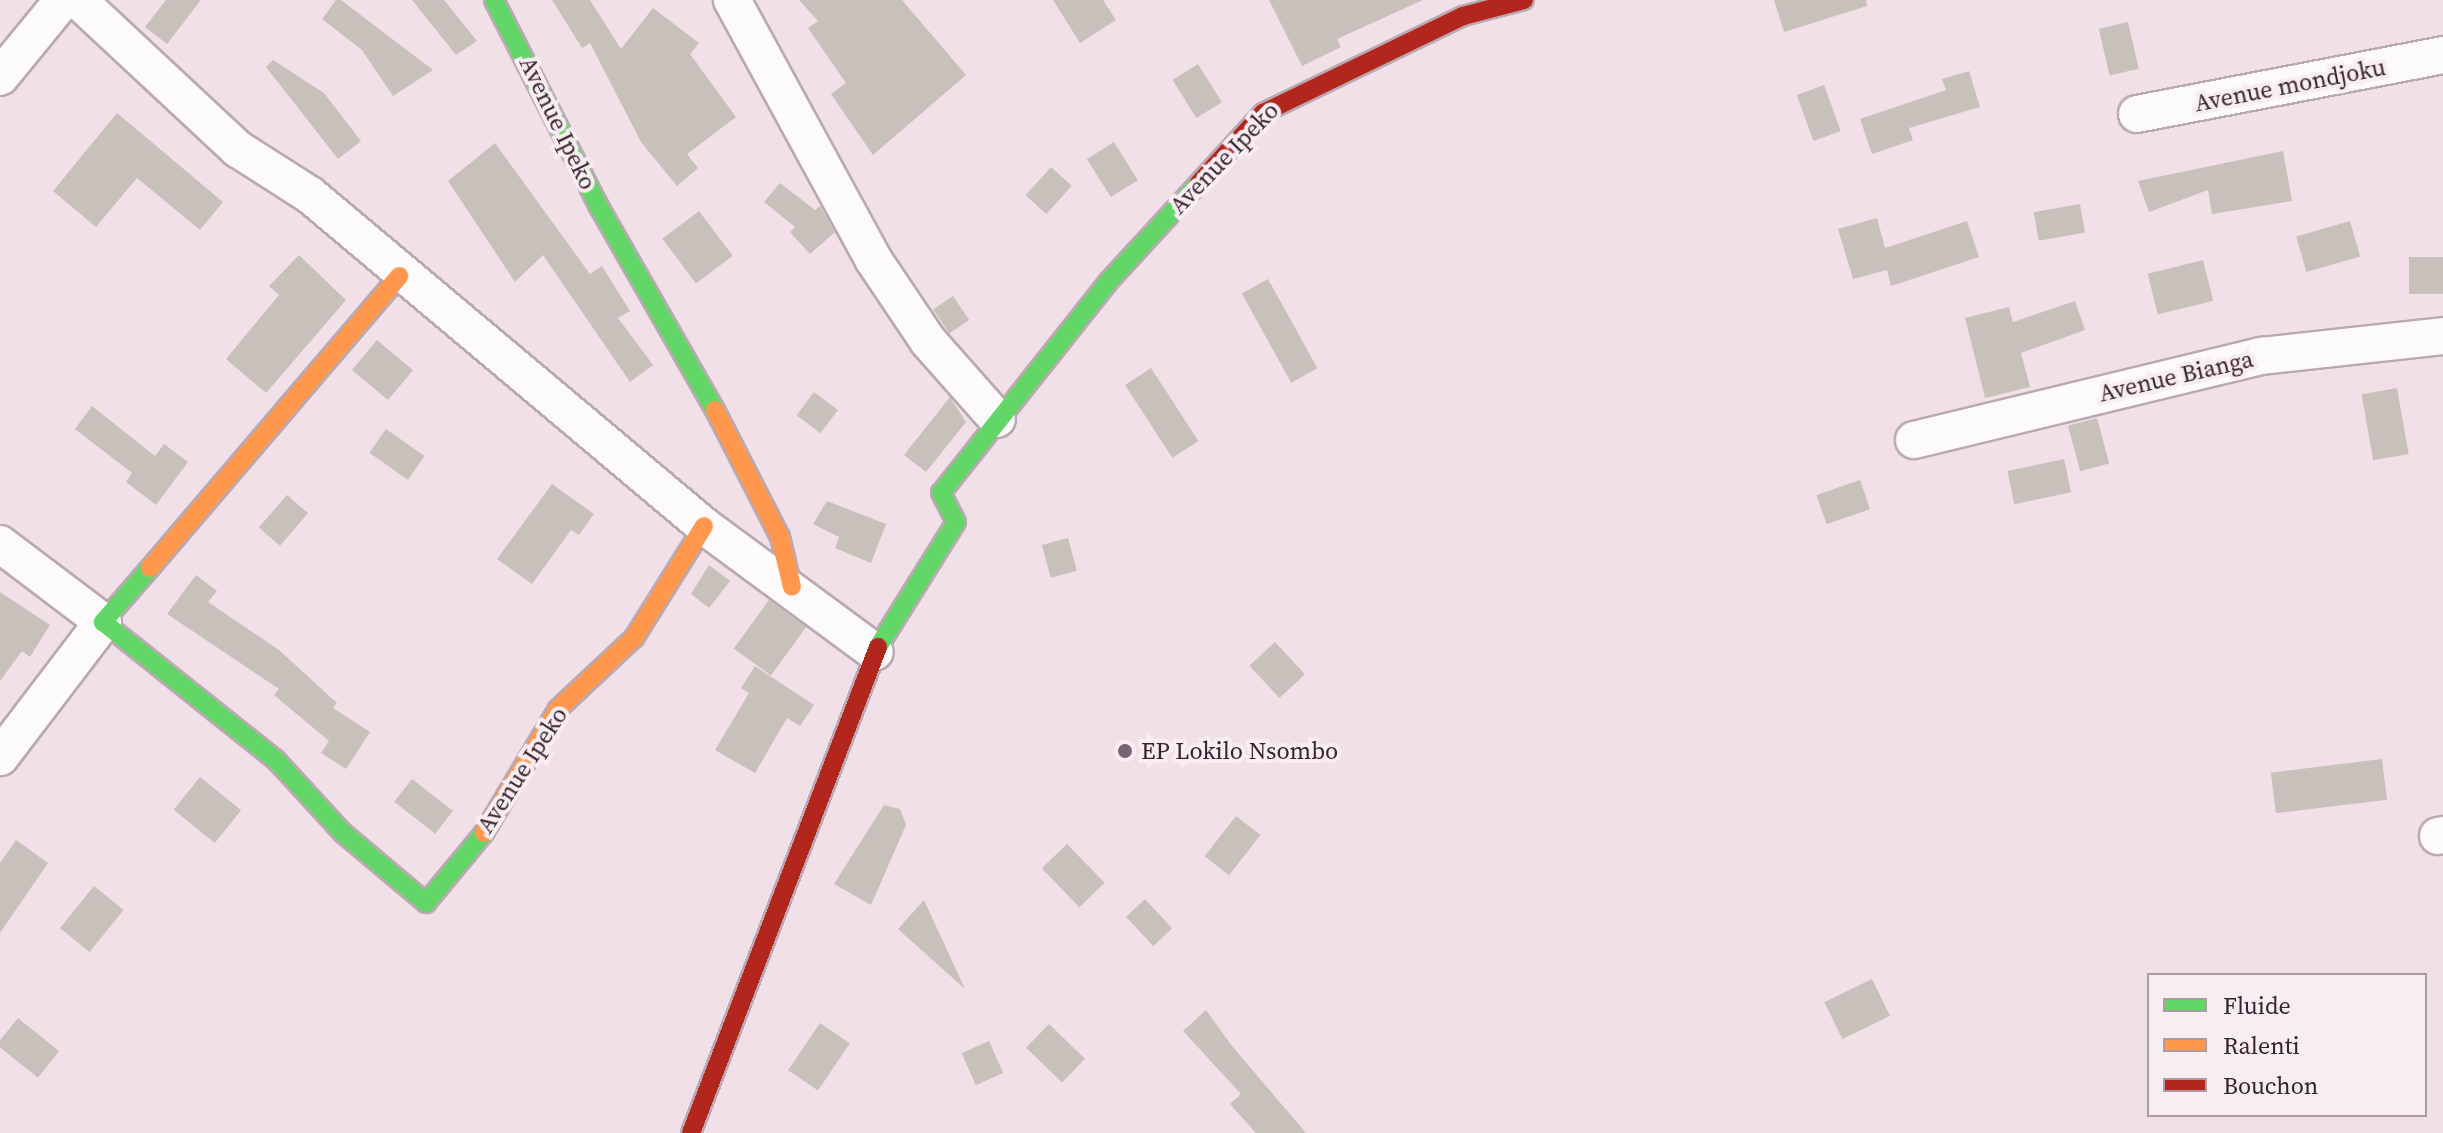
<!DOCTYPE html>
<style>
body{margin:0}
#map{position:relative;width:2443px;height:1133px;overflow:hidden;background:#f2e0e9;font-family:"Source Serif 4",serif}
div>[style]{position:absolute}
[style*='--x']{left:calc(var(--x)*1px);top:calc(var(--y)*1px);width:calc(var(--w)*1px);rotate:calc(var(--a)*1deg)}
.building>*{inset:0;background:#c8c0ba;transform-origin:0 0}
.roads{filter:drop-shadow(2px 0 #baa9b1) drop-shadow(-2px 0 #baa9b1) drop-shadow(0 2px #baa9b1) drop-shadow(0 -2px #baa9b1)}
.street>*{height:36px;margin:-18px;padding:0 18px;transform-origin:18px;border-radius:18px;background:#fdfafc}
.fast>*{height:18px;margin:-9px;padding:0 9px;transform-origin:9px;border-radius:9px;background:#63d668}
.slow>*{height:18px;margin:-9px;padding:0 9px;transform-origin:9px;border-radius:9px;background:#ff974d}
.jam>*{height:18px;margin:-9px;padding:0 9px;transform-origin:9px;border-radius:9px;background:#b3261e}
.dots>*{width:22px;height:22px;translate:-50% -50%;box-sizing:border-box;border:4px solid #f8edf2;border-radius:50%}
span{translate:-50% -50%;white-space:nowrap;text-align:center;line-height:1.15;-webkit-text-stroke:8px #f8edf2;paint-order:stroke}
.street-label{font-size:24px;color:#37232d}
.poi-label{font-size:24px;color:#37232d}
.left{translate:0 -50%;text-align:left}
.legend{position:absolute;left:2147px;top:973px;width:280px;height:144px;box-sizing:border-box;background:#f8edf2;border:2px solid #ab9ca3;margin:0;padding:10px 14px;list-style:none;font-size:24px;color:#37232d}
.legend li{display:flex;align-items:center;gap:16px;height:40px}
.legend b{width:40px;border:2px solid #ab9ca3}
</style>
<div id="map">
<div class="building">
<div style="clip-path:polygon(166px 0,201px 0,167px 44px,145px 27px)"></div>
<div style="clip-path:polygon(336px 0,341px 0,433px 70px,393px 96px,362px 50px,322px 19px)"></div>
<div style="clip-path:polygon(412px 0,444px 0,477px 41px,456px 55px)"></div>
<div style="clip-path:polygon(552px 0,590px 0,621px 49px,653px 8px,699px 43px,690px 54px,736px 117px,687px 154px,698px 168px,677px 186px,641px 142px,590px 43px,582px 48px)"></div>
<div style="clip-path:polygon(799px 0,902px 0,966px 75px,873px 155px,831px 94px,846px 83px,808px 28px,818px 21px)"></div>
<div style="clip-path:polygon(1053px 0,1103px 0,1116px 20px,1080px 43px)"></div>
<div style="clip-path:polygon(1269px 0,1423px 0,1337px 39px,1341px 47px,1302px 66px)"></div>
<div style="clip-path:polygon(1774px 0,1866px 0,1867px 6px,1784px 32px)"></div>
<div style="left:2128px;top:22px;width:48px;height:30px;rotate:77deg"></div>
<div style="clip-path:polygon(273px 60px,324px 93px,361px 141px,338px 159px,266px 67px)"></div>
<div style="left:1198px;top:64px;width:45px;height:30px;rotate:58deg"></div>
<div style="clip-path:polygon(1969px 71px,1980px 107px,1909px 128px,1913px 140px,1872px 154px,1860px 119px,1946px 90px,1942px 79px)"></div>
<div style="left:1824px;top:85px;width:49px;height:29px;rotate:70deg"></div>
<div style="clip-path:polygon(117px 113px,223px 202px,200px 230px,137px 178px,96px 227px,53px 191px)"></div>
<div style="left:1114px;top:142px;width:45px;height:32px;rotate:58deg"></div>
<div style="clip-path:polygon(495px 143px,590px 274px,602px 266px,630px 311px,618px 318px,653px 365px,630px 382px,543px 255px,515px 282px,448px 181px)"></div>
<div style="clip-path:polygon(2283px 151px,2292px 201px,2212px 214px,2208px 190px,2149px 212px,2138px 181px)"></div>
<div style="left:1051px;top:167px;width:28px;height:38px;rotate:42deg"></div>
<div style="clip-path:polygon(780px 183px,815px 210px,820px 206px,835px 232px,810px 254px,790px 232px,795px 227px,764px 202px)"></div>
<div style="left:2080px;top:204px;width:29px;height:47px;rotate:80deg"></div>
<div style="left:699px;top:211px;width:56px;height:46px;rotate:53deg"></div>
<div style="clip-path:polygon(1877px 218px,1885px 248px,1967px 221px,1979px 257px,1891px 286px,1887px 270px,1853px 279px,1838px 229px)"></div>
<div style="left:2350px;top:221px;width:37px;height:56px;rotate:74deg"></div>
<div style="clip-path:polygon(299px 255px,346px 300px,266px 393px,226px 359px,279px 295px,269px 286px)"></div>
<div style="left:2443px;top:257px;width:37px;height:34px;rotate:90deg"></div>
<div style="left:2203px;top:260px;width:42px;height:57px;rotate:76deg"></div>
<div style="left:1268px;top:279px;width:102px;height:30px;rotate:61deg"></div>
<div style="left:953px;top:296px;width:29px;height:24px;rotate:56deg"></div>
<div style="clip-path:polygon(2075px 301px,2085px 330px,2021px 353px,2030px 387px,1985px 398px,1965px 318px,2009px 307px,2013px 322px)"></div>
<div style="left:377px;top:340px;width:47px;height:39px;rotate:40deg"></div>
<div style="left:1151px;top:368px;width:87px;height:31px;rotate:57deg"></div>
<div style="left:2397px;top:388px;width:67px;height:36px;rotate:80deg"></div>
<div style="left:814px;top:392px;width:30px;height:29px;rotate:37deg"></div>
<div style="clip-path:polygon(950px 397px,966px 422px,926px 472px,904px 455px)"></div>
<div style="clip-path:polygon(92px 406px,155px 456px,164px 444px,188px 462px,156px 505px,126px 482px,132px 473px,75px 429px)"></div>
<div style="left:2097px;top:418px;width:47px;height:30px;rotate:75deg"></div>
<div style="left:386px;top:429px;width:47px;height:29px;rotate:35deg"></div>
<div style="left:2064px;top:459px;width:34px;height:58px;rotate:78deg"></div>
<div style="left:1860px;top:480px;width:31px;height:46px;rotate:71deg"></div>
<div style="clip-path:polygon(552px 484px,594px 514px,579px 535px,571px 530px,532px 584px,497px 559px)"></div>
<div style="left:287px;top:495px;width:28px;height:43px;rotate:41deg"></div>
<div style="clip-path:polygon(827px 501px,886px 524px,871px 563px,835px 548px,839px 537px,813px 524px)"></div>
<div style="left:1068px;top:538px;width:34px;height:27px;rotate:75deg"></div>
<div style="clip-path:polygon(709px 565px,730px 581px,709px 608px,691px 594px)"></div>
<div style="clip-path:polygon(196px 575px,217px 591px,208px 602px,279px 650px,337px 703px,333px 708px,370px 732px,346px 769px,321px 753px,329px 741px,274px 695px,279px 689px,167px 614px)"></div>
<div style="clip-path:polygon(0 592px,50px 625px,30px 657px,22px 651px,0 681px)"></div>
<div style="left:769px;top:600px;width:46px;height:60px;rotate:36deg"></div>
<div style="left:1275px;top:642px;width:44px;height:35px;rotate:47deg"></div>
<div style="clip-path:polygon(755px 666px,814px 705px,800px 726px,787px 718px,755px 773px,715px 750px,749px 693px,741px 688px)"></div>
<div style="left:2382px;top:759px;width:41px;height:112px;rotate:83deg"></div>
<div style="left:200px;top:777px;width:53px;height:42px;rotate:39deg"></div>
<div style="left:412px;top:779px;width:52px;height:29px;rotate:38deg"></div>
<div style="clip-path:polygon(884px 805px,900px 809px,906px 825px,871px 905px,834px 884px)"></div>
<div style="left:1236px;top:816px;width:31px;height:51px;rotate:38deg"></div>
<div style="clip-path:polygon(16px 840px,48px 863px,0 933px,0 863px)"></div>
<div style="left:1067px;top:844px;width:54px;height:35px;rotate:46deg"></div>
<div style="left:94px;top:886px;width:38px;height:54px;rotate:39deg"></div>
<div style="left:1145px;top:899px;width:40px;height:26px;rotate:47deg"></div>
<div style="clip-path:polygon(924px 900px,965px 989px,898px 929px)"></div>
<div style="left:1872px;top:979px;width:41px;height:53px;rotate:64deg"></div>
<div style="clip-path:polygon(1206px 1010px,1232px 1046px,1306px 1133px,1256px 1133px,1230px 1104px,1241px 1094px,1183px 1031px)"></div>
<div style="left:18px;top:1018px;width:53px;height:34px;rotate:39deg"></div>
<div style="left:820px;top:1023px;width:36px;height:57px;rotate:34deg"></div>
<div style="left:1049px;top:1024px;width:50px;height:33px;rotate:44deg"></div>
<div style="left:989px;top:1041px;width:35px;height:30px;rotate:66deg"></div>
</div>
<div class="roads">
<div class="street">
<div style="--x:78;--y:0;--w:219;--a:43"></div>
<div style="--x:238;--y:149;--w:85;--a:32.6"></div>
<div style="--x:310;--y:195;--w:515;--a:40.03"></div>
<div style="--x:704;--y:526;--w:212;--a:36.4"></div>
<div style="--x:732;--y:0;--w:295;--a:61.4"></div>
<div style="--x:873;--y:259;--w:99;--a:56.1"></div>
<div style="--x:928;--y:341;--w:104;--a:48.5"></div>
<div style="--x:0;--y:77;--w:99;--a:-50.7"></div>
<div style="--x:2137;--y:114;--w:312;--a:-10.9"></div>
<div style="--x:1914;--y:440;--w:358;--a:-13.6"></div>
<div style="--x:2262;--y:356;--w:182;--a:-6.3"></div>
<div style="--x:0;--y:544;--w:129;--a:37.1"></div>
<div style="--x:103;--y:622;--w:170;--a:127.3"></div>
<div style="--x:2438;--y:836;--w:5;--a:-11"></div>
</div>
<div class="fast">
<div style="--x:494;--y:0;--w:230;--a:63.1"></div>
<div style="--x:598;--y:205;--w:236;--a:60.3"></div>
<div style="--x:150;--y:568;--w:72;--a:131"></div>
<div style="--x:103;--y:622;--w:221;--a:38.6"></div>
<div style="--x:276;--y:760;--w:99;--a:47.5"></div>
<div style="--x:343;--y:833;--w:109;--a:40.1"></div>
<div style="--x:426;--y:903;--w:91;--a:-50.4"></div>
<div style="--x:878;--y:647;--w:147;--a:-58"></div>
<div style="--x:956;--y:522;--w:33;--a:-117"></div>
<div style="--x:941;--y:493;--w:269;--a:-51.6"></div>
<div style="--x:1108;--y:282;--w:134;--a:-47.4"></div>
</div>
<div class="slow">
<div style="--x:715;--y:410;--w:143;--a:62.9"></div>
<div style="--x:780;--y:537;--w:51;--a:76.5"></div>
<div style="--x:150;--y:568;--w:384;--a:-49.5"></div>
<div style="--x:484;--y:833;--w:144;--a:-59.2"></div>
<div style="--x:558;--y:709;--w:104;--a:-43.1"></div>
<div style="--x:634;--y:638;--w:132;--a:-58"></div>
</div>
<div class="jam">
<div style="--x:1199;--y:183;--w:95;--a:-47.6"></div>
<div style="--x:1263;--y:113;--w:222;--a:-25.9"></div>
<div style="--x:1463;--y:16;--w:63;--a:-14.7"></div>
<div style="--x:691;--y:1133;--w:521;--a:-68.95"></div>
</div>
</div>
<div class="dots">
<div style="left:1125px;top:751px;background:#78656f"></div>
</div>
<div class="street-label">
<span style="left:2290px;top:85px;rotate:-11deg">Avenue mondjoku</span>
<span style="left:558px;top:123px;rotate:64deg">Avenue Ipeko</span>
<span style="left:1224px;top:158px;rotate:-46deg">Avenue Ipeko</span>
<span style="left:2176px;top:376px;rotate:-13deg">Avenue Bianga</span>
<span style="left:522px;top:770px;rotate:-57deg">Avenue Ipeko</span>
</div>
<div class="poi-label">
<span class="left" style="left:1141px;top:751px">EP Lokilo Nsombo</span>
</div>
<ul class="legend">
<li><b style="height:10px;background:#63d668"></b>Fluide</li>
<li><b style="height:10px;background:#ff974d"></b>Ralenti</li>
<li><b style="height:10px;background:#b3261e"></b>Bouchon</li>
</ul>
</div>
